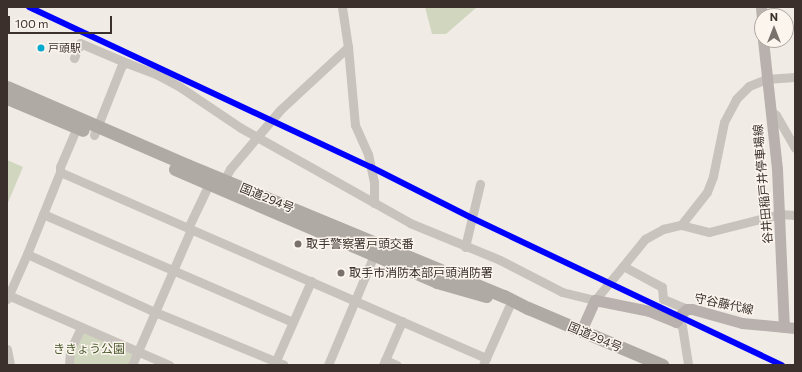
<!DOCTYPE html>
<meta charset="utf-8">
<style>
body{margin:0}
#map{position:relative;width:802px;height:372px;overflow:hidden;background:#f0ebe5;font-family:Commissioner,"Noto Sans JP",sans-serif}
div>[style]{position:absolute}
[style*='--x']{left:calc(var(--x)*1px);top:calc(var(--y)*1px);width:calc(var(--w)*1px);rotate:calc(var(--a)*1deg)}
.green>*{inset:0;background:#d1d6bf}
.minor>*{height:9px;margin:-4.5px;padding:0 4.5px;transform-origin:4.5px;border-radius:4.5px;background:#c9c3be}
.major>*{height:11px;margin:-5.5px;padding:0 5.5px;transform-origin:5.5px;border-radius:5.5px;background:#b8b1ad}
.highway>*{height:13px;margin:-6.5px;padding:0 6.5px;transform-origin:6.5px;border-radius:6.5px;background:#afaaa4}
.rail-1>*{height:6px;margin:-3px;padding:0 3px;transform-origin:3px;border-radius:3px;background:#00f}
.dots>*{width:11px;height:11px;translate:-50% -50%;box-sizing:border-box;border:2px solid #fbf5ee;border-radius:50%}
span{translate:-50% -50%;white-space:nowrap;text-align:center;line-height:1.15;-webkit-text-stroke:3px #fbf5ee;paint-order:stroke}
.bus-label{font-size:11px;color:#3b302b}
.left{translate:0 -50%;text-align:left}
.street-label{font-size:12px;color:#3b302b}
.poi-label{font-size:12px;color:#3b302b}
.park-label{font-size:12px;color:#4a5a2e}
.frame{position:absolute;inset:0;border:8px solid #3b302b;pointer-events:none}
.north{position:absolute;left:754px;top:8px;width:40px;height:40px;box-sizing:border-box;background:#fbf5ee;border:1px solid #aea6a0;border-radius:50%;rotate:0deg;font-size:11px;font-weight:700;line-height:16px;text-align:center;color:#3b302b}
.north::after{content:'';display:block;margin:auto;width:14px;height:18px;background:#7a716c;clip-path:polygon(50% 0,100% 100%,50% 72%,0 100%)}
.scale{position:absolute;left:8px;top:16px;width:104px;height:18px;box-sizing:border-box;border:2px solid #3b302b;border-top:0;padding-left:5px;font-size:12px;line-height:14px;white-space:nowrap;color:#3b302b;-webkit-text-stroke:3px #fbf5ee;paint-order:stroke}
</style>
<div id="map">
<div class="green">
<div style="clip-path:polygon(425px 7px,477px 7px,446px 34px,432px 34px)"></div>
<div style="clip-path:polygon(7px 160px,23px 167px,7px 205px)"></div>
<div style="clip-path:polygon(81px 327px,138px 351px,132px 365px,69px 365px)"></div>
</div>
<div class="minor">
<div style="--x:342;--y:7;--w:40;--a:81.5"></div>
<div style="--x:348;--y:47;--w:78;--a:84.9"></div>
<div style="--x:355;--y:125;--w:32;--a:66"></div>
<div style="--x:368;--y:154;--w:29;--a:78"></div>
<div style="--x:374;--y:182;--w:21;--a:90"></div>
<div style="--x:74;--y:58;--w:16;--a:-68"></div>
<div style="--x:80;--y:43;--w:51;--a:23.1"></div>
<div style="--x:770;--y:110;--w:8;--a:40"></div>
<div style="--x:776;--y:115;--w:38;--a:60"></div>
<div style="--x:94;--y:135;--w:73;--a:-68.3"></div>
<div style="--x:121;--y:67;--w:4;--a:-56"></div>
<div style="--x:123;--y:64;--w:4;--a:-14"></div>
<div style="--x:127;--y:63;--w:31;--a:21"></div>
<div style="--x:156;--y:74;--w:27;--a:28"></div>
<div style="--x:180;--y:87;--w:73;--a:33.9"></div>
<div style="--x:241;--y:128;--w:194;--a:29.3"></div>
<div style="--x:410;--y:223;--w:97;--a:22.3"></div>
<div style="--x:500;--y:260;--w:70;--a:27.3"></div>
<div style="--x:562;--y:292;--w:34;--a:14"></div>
<div style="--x:595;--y:300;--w:44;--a:-50.5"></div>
<div style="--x:60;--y:172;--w:465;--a:23.6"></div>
<div style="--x:224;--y:180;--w:13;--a:-61"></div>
<div style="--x:230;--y:169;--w:77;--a:-49.7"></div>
<div style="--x:280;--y:110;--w:93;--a:-42.8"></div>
<div style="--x:43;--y:214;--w:271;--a:23.4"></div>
<div style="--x:681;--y:225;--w:42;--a:-51.8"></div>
<div style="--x:707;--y:192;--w:17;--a:-69"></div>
<div style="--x:713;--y:176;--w:55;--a:-78.5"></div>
<div style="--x:724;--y:122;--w:26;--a:-62"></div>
<div style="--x:736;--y:99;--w:18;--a:-45"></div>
<div style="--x:749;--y:86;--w:18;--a:-22"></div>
<div style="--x:766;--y:79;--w:29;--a:-4"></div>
<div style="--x:188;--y:228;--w:49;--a:-64.5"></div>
<div style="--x:465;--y:247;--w:65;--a:-76.6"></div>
<div style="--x:27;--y:254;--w:141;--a:24.4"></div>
<div style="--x:155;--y:312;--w:139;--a:22.3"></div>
<div style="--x:8;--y:295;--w:176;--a:23.5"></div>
<div style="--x:7;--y:299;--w:49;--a:-66"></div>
<div style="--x:27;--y:254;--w:88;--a:-68.1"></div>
<div style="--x:60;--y:172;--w:5;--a:-90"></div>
<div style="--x:60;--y:167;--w:43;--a:-67"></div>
<div style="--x:687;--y:309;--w:26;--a:-157"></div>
<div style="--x:663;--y:299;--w:12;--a:-95"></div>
<div style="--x:662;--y:287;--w:44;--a:-151.7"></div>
<div style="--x:623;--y:266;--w:35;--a:-51"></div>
<div style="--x:645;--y:239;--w:21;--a:-29"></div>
<div style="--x:663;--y:229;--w:18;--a:-13"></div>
<div style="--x:681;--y:225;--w:29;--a:14"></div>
<div style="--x:709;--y:232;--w:73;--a:-14.2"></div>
<div style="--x:780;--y:214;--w:15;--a:4"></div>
<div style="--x:676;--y:322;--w:7;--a:34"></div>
<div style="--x:682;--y:326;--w:39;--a:81"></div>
<div style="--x:7;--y:349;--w:16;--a:79"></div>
<div style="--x:385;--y:360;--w:13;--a:23"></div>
<div style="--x:69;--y:365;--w:14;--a:-86"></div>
<div style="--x:70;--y:351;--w:26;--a:-65"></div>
<div style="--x:132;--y:365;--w:148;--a:-66.5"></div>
<div style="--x:274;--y:365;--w:92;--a:-66.2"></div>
<div style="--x:328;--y:365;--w:125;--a:-67.3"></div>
<div style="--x:383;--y:365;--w:48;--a:-66.6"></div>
<div style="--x:483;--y:365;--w:71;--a:-66"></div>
</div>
<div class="major">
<div style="--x:761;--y:7;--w:12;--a:85"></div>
<div style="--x:763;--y:40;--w:130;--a:83.8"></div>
<div style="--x:777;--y:169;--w:158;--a:87.5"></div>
<div style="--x:581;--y:331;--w:34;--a:-66"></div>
<div style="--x:595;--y:300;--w:55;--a:11.5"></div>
<div style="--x:649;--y:311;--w:29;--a:22"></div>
<div style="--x:676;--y:322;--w:11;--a:-56"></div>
<div style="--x:682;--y:313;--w:6;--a:-39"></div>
<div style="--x:687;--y:309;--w:5;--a:0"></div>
<div style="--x:692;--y:309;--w:52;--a:15.6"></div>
<div style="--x:742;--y:323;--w:53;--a:5.4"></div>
</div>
<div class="highway">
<div style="--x:7;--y:87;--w:196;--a:23.4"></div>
<div style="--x:187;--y:165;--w:343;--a:22.5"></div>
<div style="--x:504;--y:296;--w:27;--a:27"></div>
<div style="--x:528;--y:308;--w:146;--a:23"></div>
<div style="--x:7;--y:98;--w:82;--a:22.8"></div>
<div style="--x:175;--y:169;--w:285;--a:23.3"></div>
<div style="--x:437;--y:282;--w:51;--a:15.9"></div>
</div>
<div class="rail-1">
<div style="--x:29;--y:7;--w:378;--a:25.1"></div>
<div style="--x:371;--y:167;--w:113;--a:26.8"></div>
<div style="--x:472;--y:218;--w:343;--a:25.4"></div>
</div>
<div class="dots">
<div style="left:41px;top:48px;background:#00a9ce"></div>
<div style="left:298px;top:244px;background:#7a716c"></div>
<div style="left:341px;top:273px;background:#7a716c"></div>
</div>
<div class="bus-label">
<span class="left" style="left:48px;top:48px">戸頭駅</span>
</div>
<div class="street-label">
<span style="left:763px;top:184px;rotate:-95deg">谷井田稲戸井停車場線</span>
<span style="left:267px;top:198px;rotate:22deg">国道294号</span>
<span style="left:724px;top:304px;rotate:12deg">守谷藤代線</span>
<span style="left:595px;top:337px;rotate:23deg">国道294号</span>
</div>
<div class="poi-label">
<span class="left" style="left:306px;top:244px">取手警察署戸頭交番</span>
<span class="left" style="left:349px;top:273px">取手市消防本部戸頭消防署</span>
</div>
<div class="park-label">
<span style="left:89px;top:349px">ききょう公園</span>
</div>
<div class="frame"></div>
<div class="north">N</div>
<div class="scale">100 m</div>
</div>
